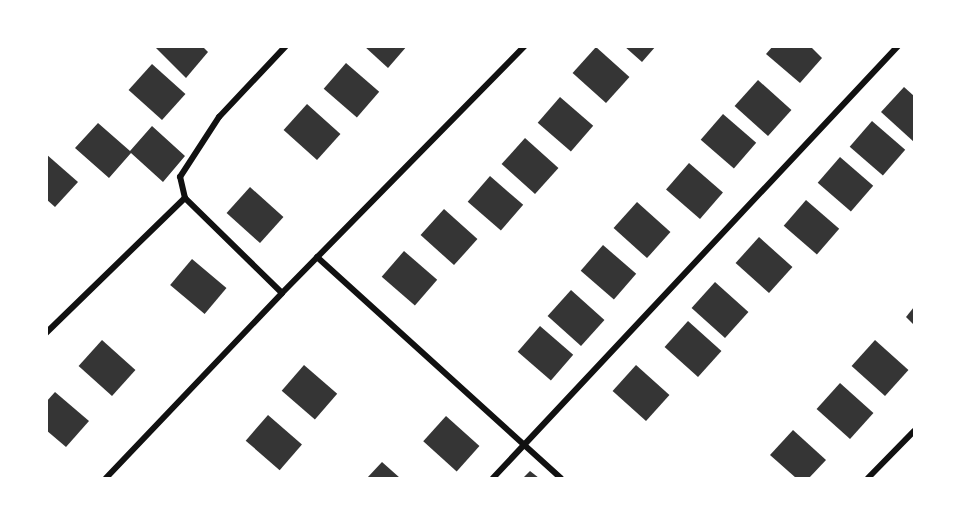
<!DOCTYPE html>
<style>
body{margin:0}
#map{position:relative;width:961px;height:525px;overflow:hidden;background:#fff;font-family:"DM Sans",sans-serif}
div>[style]{position:absolute}
[style*='--x']{left:calc(var(--x)*1px);top:calc(var(--y)*1px);width:calc(var(--w)*1px);rotate:calc(var(--a)*1deg)}
.building>*{inset:0;background:#353535;transform-origin:0 0}
.minor>*{height:6px;margin:-3px;padding:0 3px;transform-origin:3px;border-radius:3px;background:#111}
span{translate:-50% -50%;white-space:nowrap;text-align:center;line-height:1.15;-webkit-text-stroke:4.5px #fff;paint-order:stroke}
.frame{position:absolute;inset:0;border:48px solid #fff;pointer-events:none}
</style>
<div id="map">
<div class="building">
<div style="clip-path:polygon(154px 46px,202px 46px,208px 52px,186px 78px)"></div>
<div style="clip-path:polygon(364px 46px,407px 46px,388px 68px)"></div>
<div style="clip-path:polygon(624px 46px,656px 46px,642px 62px)"></div>
<div style="clip-path:polygon(773px 46px,810px 46px,822px 58px,800px 83px,766px 54px)"></div>
<div style="left:596px;top:47px;width:45px;height:35px;rotate:42deg"></div>
<div style="left:346px;top:63px;width:44px;height:34px;rotate:41deg"></div>
<div style="left:152px;top:64px;width:45px;height:35px;rotate:42deg"></div>
<div style="left:758px;top:80px;width:45px;height:35px;rotate:42deg"></div>
<div style="clip-path:polygon(904px 87px,914px 96px,914px 142px,881px 112px)"></div>
<div style="left:560px;top:97px;width:44px;height:34px;rotate:41deg"></div>
<div style="left:307px;top:104px;width:45px;height:35px;rotate:42deg"></div>
<div style="left:723px;top:114px;width:44px;height:34px;rotate:41deg"></div>
<div style="left:872px;top:121px;width:44px;height:34px;rotate:41deg"></div>
<div style="clip-path:polygon(98px 123px,130px 151px,152px 126px,185px 156px,163px 182px,131px 153px,109px 178px,75px 148px)"></div>
<div style="left:525px;top:138px;width:45px;height:35px;rotate:42deg"></div>
<div style="clip-path:polygon(46px 154px,78px 182px,55px 207px,46px 199px)"></div>
<div style="left:840px;top:157px;width:44px;height:34px;rotate:41deg"></div>
<div style="left:689px;top:163px;width:45px;height:35px;rotate:41deg"></div>
<div style="left:490px;top:176px;width:44px;height:34px;rotate:41deg"></div>
<div style="left:250px;top:187px;width:45px;height:35px;rotate:42deg"></div>
<div style="left:806px;top:200px;width:44px;height:34px;rotate:41deg"></div>
<div style="left:637px;top:202px;width:45px;height:35px;rotate:42deg"></div>
<div style="left:444px;top:209px;width:45px;height:35px;rotate:42deg"></div>
<div style="left:759px;top:237px;width:45px;height:35px;rotate:42deg"></div>
<div style="left:603px;top:245px;width:44px;height:34px;rotate:41deg"></div>
<div style="left:404px;top:251px;width:44px;height:34px;rotate:41deg"></div>
<div style="left:192px;top:259px;width:45px;height:34px;rotate:40deg"></div>
<div style="left:715px;top:282px;width:45px;height:35px;rotate:42deg"></div>
<div style="left:571px;top:290px;width:45px;height:35px;rotate:42deg"></div>
<div style="clip-path:polygon(914px 307px,914px 325px,906px 317px)"></div>
<div style="left:688px;top:321px;width:45px;height:35px;rotate:42deg"></div>
<div style="left:540px;top:326px;width:44px;height:34px;rotate:41deg"></div>
<div style="left:102px;top:340px;width:45px;height:35px;rotate:42deg"></div>
<div style="left:875px;top:340px;width:45px;height:35px;rotate:42deg"></div>
<div style="left:304px;top:365px;width:44px;height:34px;rotate:41deg"></div>
<div style="left:636px;top:365px;width:45px;height:35px;rotate:42deg"></div>
<div style="left:840px;top:383px;width:45px;height:35px;rotate:42deg"></div>
<div style="clip-path:polygon(55px 392px,89px 421px,66px 447px,46px 430px,46px 402px)"></div>
<div style="left:268px;top:415px;width:45px;height:34px;rotate:41deg"></div>
<div style="left:446px;top:416px;width:45px;height:34px;rotate:42deg"></div>
<div style="clip-path:polygon(793px 430px,826px 460px,809px 478px,796px 478px,770px 455px)"></div>
<div style="clip-path:polygon(382px 462px,400px 478px,367px 478px)"></div>
<div style="clip-path:polygon(530px 471px,539px 478px,523px 478px)"></div>
</div>
<div class="minor">
<div style="--x:317;--y:257;--w:329;--a:42.2"></div>
<div style="--x:282;--y:293;--w:136;--a:-135.6"></div>
<div style="--x:185;--y:198;--w:22;--a:-103"></div>
<div style="--x:180;--y:177;--w:72;--a:-57"></div>
<div style="--x:219;--y:117;--w:98;--a:-46.7"></div>
<div style="--x:46;--y:333;--w:194;--a:-44.2"></div>
<div style="--x:106;--y:478;--w:255;--a:-46.4"></div>
<div style="--x:282;--y:293;--w:346;--a:-45.5"></div>
<div style="--x:493;--y:478;--w:592;--a:-46.85"></div>
<div style="--x:868;--y:478;--w:66;--a:-45.6"></div>
</div>
<div class="frame"></div>
</div>
